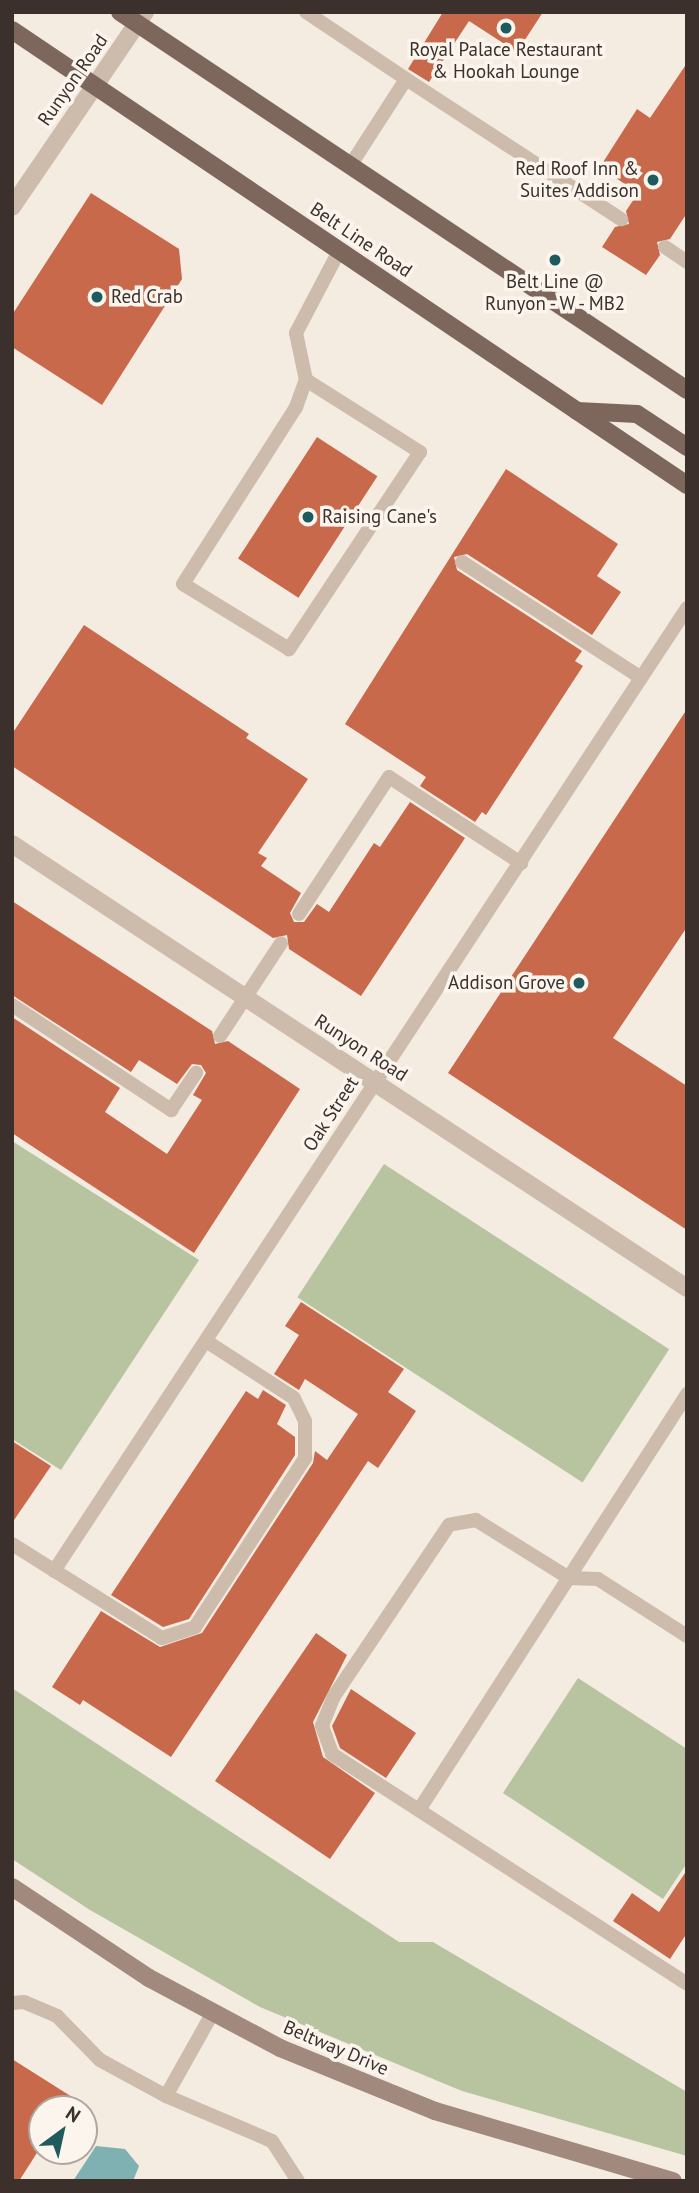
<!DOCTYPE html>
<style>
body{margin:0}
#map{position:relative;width:699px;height:2193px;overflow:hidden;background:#f4ebe1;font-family:"PT Sans",sans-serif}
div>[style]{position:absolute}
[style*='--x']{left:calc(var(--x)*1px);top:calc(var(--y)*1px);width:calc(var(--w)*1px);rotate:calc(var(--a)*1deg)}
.green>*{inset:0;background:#b8c4a0;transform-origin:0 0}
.water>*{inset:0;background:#7fb0b2}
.building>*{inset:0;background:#c8694b;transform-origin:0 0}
.lane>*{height:14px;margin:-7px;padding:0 7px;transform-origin:7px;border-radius:7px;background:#cdbbac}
.street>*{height:18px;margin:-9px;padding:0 9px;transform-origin:9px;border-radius:9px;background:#cdbbac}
.secondary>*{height:18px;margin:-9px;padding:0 9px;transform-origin:9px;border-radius:9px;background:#a18a7d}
.primary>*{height:18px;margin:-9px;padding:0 9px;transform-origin:9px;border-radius:9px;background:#7d675c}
.dots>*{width:19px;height:19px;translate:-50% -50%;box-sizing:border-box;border:4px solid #fbf5ee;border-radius:50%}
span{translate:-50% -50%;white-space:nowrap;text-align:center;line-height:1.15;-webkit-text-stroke:7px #fbf5ee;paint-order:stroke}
.poi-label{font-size:19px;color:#3b302b}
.right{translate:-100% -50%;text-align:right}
.left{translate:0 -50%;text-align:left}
.street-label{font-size:19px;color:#3b302b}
.frame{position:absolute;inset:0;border:14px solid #3b302b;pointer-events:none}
.north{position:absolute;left:28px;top:2095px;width:70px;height:70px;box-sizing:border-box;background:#fbf5ee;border:2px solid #aea6a0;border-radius:50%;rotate:33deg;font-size:19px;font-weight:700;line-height:28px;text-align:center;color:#3b302b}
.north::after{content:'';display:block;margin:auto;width:24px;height:32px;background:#1f5a5e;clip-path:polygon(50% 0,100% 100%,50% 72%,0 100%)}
</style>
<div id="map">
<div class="green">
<div style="clip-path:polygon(12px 1141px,199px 1260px,61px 1470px,12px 1439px)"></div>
<div style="left:384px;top:1164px;width:340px;height:159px;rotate:33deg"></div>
<div style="clip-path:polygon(578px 1678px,687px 1749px,687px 1863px,663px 1899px,503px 1793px)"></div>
<div style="clip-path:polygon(12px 1688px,399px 1942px,433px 1942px,687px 2092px,687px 2156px,462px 2091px,260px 2007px,90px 1910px,12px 1859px)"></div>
</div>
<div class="water">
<div style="clip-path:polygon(96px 2146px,125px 2149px,139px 2166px,133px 2181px,73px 2181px)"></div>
</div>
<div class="building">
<div style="clip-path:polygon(443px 12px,543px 12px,517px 52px,469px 21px,429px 82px,408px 69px)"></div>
<div style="clip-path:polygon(687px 63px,687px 213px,670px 239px,657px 242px,660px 255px,646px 275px,602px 247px,615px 227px,629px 224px,626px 211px,638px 193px,600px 167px,637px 109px,650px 118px)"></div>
<div style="clip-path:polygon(91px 193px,179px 249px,182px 279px,102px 405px,12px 347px,12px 315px)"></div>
<div style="left:317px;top:437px;width:72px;height:145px;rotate:33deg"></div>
<div style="clip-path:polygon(506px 469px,618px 544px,597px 576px,621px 592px,592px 635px,467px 554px,454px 557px,457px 570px,582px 651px,575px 661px,583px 666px,486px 815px,482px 812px,475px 822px,420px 786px,426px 777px,345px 724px)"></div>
<div style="clip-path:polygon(84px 625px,249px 734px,246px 738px,308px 779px,258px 853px,267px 858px,261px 866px,301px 893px,290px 913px,294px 922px,304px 922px,317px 904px,329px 912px,374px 843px,380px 847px,410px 802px,465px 838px,361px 996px,289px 949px,287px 935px,273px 938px,12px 766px,12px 734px)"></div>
<div style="clip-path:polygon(687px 709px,687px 927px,613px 1038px,687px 1086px,687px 1230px,448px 1073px)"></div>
<div style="clip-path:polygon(12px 901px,212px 1031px,215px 1044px,228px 1041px,300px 1089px,194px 1253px,12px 1133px,12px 1017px,120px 1088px,105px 1112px,167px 1154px,202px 1100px,193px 1095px,206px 1073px,201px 1065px,192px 1064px,177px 1084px,139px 1060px,131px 1072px,12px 995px)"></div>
<div style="clip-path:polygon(301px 1302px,404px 1369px,388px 1392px,416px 1411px,378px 1468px,368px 1461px,171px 1757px,83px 1700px,80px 1705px,52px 1687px,101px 1611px,160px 1647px,202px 1633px,313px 1463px,315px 1451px,327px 1460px,358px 1414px,305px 1379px,299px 1390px,274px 1374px,299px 1335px,285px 1326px)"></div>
<div style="clip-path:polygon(263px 1390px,286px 1405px,277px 1424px,295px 1437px,295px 1455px,189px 1619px,163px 1627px,111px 1595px,246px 1391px,258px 1399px)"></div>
<div style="clip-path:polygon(12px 1441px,51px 1466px,12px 1523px)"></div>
<div style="clip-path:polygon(316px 1633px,347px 1655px,313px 1722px,323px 1757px,375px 1793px,330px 1859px,215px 1781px)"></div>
<div style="clip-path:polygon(351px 1689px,416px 1733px,386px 1778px,340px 1748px,332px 1726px)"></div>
<div style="clip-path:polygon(687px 1870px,687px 1933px,670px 1959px,613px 1921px,632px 1893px,659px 1912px)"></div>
<div style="clip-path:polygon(12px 2059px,91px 2109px,42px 2109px,42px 2145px,19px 2181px,12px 2181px)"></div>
</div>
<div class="lane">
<div style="--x:306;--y:12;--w:120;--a:33.8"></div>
<div style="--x:350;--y:166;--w:103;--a:-57.2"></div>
<div style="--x:406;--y:79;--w:257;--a:33.1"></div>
<div style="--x:665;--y:247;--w:27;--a:34"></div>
<div style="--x:306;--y:380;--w:135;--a:32.3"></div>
<div style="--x:420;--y:452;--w:237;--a:123.6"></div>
<div style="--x:289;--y:649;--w:124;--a:-148.5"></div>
<div style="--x:183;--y:584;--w:210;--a:-57.4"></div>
<div style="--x:296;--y:407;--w:29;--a:-70"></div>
<div style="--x:306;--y:380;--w:48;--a:-102"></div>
<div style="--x:296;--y:333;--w:93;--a:-62.3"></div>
<div style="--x:462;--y:562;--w:213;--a:32.9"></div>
<div style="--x:299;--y:914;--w:164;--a:-56.7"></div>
<div style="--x:389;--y:777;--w:158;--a:33.1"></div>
<div style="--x:12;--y:1005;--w:191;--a:33.4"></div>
<div style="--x:171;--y:1110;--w:45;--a:-56"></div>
<div style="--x:220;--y:1036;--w:111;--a:-56.7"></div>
<div style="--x:12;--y:1544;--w:177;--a:32.1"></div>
<div style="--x:162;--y:1638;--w:35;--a:-18"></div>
<div style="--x:195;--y:1627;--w:202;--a:-56.9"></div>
<div style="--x:305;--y:1458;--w:37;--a:-90"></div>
<div style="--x:305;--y:1421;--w:25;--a:-116"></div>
<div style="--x:294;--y:1398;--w:105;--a:-147.1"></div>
<div style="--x:54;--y:1571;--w:1152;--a:-56.68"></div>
<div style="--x:687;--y:1636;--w:106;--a:-147.4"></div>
<div style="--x:598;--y:1579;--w:29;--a:-178"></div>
<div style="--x:569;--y:1578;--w:110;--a:-148.1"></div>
<div style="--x:476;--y:1520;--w:27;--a:170"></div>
<div style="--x:449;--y:1525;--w:206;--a:123.9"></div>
<div style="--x:334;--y:1696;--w:32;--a:112"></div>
<div style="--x:322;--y:1726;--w:30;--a:70"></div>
<div style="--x:332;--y:1754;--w:423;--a:32.9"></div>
<div style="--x:419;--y:1810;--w:495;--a:-57.2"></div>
<div style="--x:12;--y:2003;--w:12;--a:-5"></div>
<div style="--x:24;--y:2002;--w:36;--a:23"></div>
<div style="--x:57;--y:2016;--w:62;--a:45.7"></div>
<div style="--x:100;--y:2060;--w:75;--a:28.6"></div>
<div style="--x:166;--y:2096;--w:115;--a:23"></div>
<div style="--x:272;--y:2141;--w:48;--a:57"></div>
<div style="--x:166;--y:2096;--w:94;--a:-60.7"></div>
</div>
<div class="street">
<div style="--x:12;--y:207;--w:236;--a:-55.7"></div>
<div style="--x:12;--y:844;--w:808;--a:33.34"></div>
</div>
<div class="secondary">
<div style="--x:12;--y:1887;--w:164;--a:33.6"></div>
<div style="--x:149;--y:1978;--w:149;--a:28.1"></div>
<div style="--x:280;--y:2048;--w:167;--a:22.1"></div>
<div style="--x:435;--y:2111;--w:248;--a:16.4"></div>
</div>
<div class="primary">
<div style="--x:120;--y:12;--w:681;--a:33.69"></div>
<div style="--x:12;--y:30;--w:814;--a:33.98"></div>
<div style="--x:577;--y:411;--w:60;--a:2.9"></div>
<div style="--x:637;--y:414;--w:60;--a:33.4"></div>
</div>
<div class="dots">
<div style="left:506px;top:28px;background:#1f5a5e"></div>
<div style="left:653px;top:180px;background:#1f5a5e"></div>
<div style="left:555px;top:260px;background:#1f5a5e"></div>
<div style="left:97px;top:297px;background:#1f5a5e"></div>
<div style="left:308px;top:517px;background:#1f5a5e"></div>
<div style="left:579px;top:983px;background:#1f5a5e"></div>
</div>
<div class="poi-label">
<span style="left:506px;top:61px">Royal Palace Restaurant<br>&amp; Hookah Lounge</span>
<span class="right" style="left:639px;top:180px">Red Roof Inn &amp;<br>Suites Addison</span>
<span style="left:555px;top:293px">Belt Line @<br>Runyon - W - MB2</span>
<span class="left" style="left:111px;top:297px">Red Crab</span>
<span class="left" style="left:322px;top:517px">Raising Cane's</span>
<span class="right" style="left:565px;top:983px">Addison Grove</span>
</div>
<div class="street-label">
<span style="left:73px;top:80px;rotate:-55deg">Runyon Road</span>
<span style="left:361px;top:240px;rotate:34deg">Belt Line Road</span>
<span style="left:361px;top:1048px;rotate:33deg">Runyon Road</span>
<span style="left:331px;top:1114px;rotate:-57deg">Oak Street</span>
<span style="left:336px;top:2048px;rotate:23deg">Beltway Drive</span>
</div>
<div class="frame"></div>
<div class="north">N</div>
</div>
